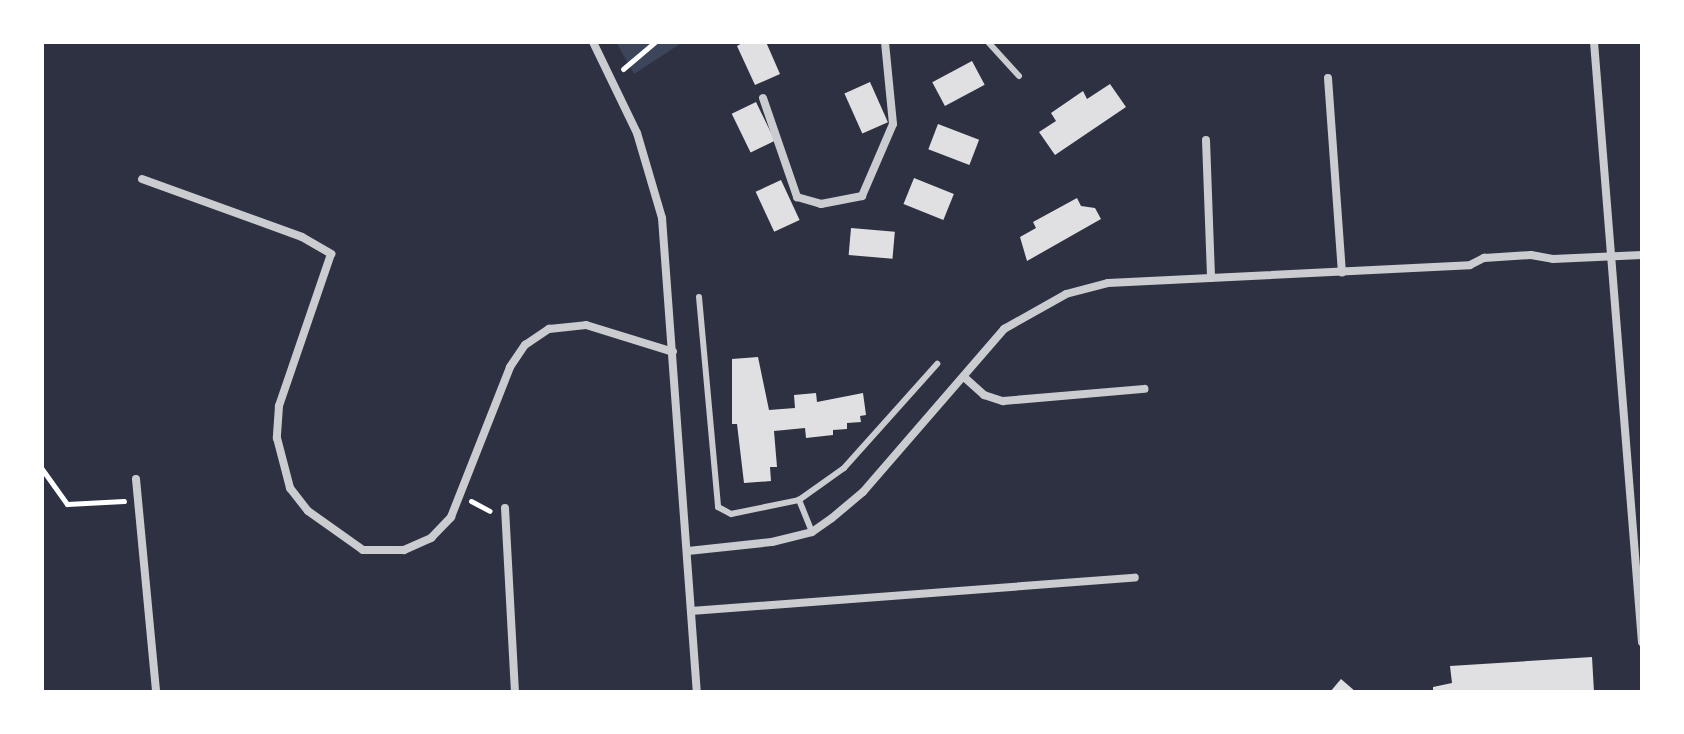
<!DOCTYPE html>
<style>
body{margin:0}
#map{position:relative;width:1684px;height:734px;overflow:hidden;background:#2d3142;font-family:Manrope,sans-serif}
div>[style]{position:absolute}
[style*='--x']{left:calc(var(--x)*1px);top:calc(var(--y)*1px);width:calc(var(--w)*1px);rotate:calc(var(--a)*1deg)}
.green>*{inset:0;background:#3c4559}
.building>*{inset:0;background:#e0e0e3;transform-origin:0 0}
.path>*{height:5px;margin:-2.5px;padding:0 2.5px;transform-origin:2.5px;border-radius:2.5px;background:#fff}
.service>*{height:6px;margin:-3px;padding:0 3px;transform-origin:3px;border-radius:3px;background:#caccd0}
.minor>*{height:8px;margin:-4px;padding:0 4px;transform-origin:4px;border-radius:4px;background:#caccd0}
span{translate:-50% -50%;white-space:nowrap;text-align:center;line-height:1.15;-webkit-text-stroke:6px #fff;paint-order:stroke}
.frame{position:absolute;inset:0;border:44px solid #fff;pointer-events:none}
</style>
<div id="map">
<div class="green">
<div style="clip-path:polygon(616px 42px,683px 42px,634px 74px)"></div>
</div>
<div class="building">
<div style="clip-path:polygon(744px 42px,766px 42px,780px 74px,755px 85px,737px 46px)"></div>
<div style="left:972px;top:61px;width:27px;height:45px;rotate:62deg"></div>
<div style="left:870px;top:82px;width:44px;height:28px;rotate:66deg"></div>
<div style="clip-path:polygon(1110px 84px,1126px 107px,1055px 155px,1039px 132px,1056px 121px,1051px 113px,1083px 91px,1087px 99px)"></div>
<div style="left:756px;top:102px;width:43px;height:27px;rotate:64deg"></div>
<div style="left:938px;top:124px;width:44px;height:27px;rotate:21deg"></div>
<div style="left:914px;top:178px;width:43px;height:28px;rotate:22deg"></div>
<div style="left:781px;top:180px;width:44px;height:28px;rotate:65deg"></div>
<div style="clip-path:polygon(1077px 198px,1081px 206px,1095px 208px,1101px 219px,1027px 261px,1020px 237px,1036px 228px,1033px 222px)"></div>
<div style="left:851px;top:228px;width:44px;height:27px;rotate:5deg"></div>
<div style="clip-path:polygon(758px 357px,769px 410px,795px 408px,794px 395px,816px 393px,817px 402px,863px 393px,866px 415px,860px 416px,861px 422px,847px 423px,847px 429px,833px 430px,833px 435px,806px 438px,805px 428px,774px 431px,777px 467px,770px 467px,771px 481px,744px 483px,737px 424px,732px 424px,732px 359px)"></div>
<div style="clip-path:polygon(1592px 657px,1594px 692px,1433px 692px,1433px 687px,1452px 683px,1450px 666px)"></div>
<div style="clip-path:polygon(1341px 679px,1356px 692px,1330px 692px)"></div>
</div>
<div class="path">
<div style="--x:623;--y:69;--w:42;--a:-40.2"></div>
<div style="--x:42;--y:469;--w:43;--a:54.5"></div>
<div style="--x:67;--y:504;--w:57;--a:-3"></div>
<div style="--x:471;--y:501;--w:21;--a:28"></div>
</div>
<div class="service">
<div style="--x:988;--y:42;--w:46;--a:47.6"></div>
<div style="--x:699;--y:297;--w:211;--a:84.8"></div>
<div style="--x:718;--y:507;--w:15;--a:28"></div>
<div style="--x:731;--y:514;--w:69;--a:-11.6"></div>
<div style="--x:812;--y:532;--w:35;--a:-112"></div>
<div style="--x:799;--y:500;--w:55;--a:-35.4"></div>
<div style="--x:844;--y:468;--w:140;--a:-48.2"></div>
</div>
<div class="minor">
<div style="--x:593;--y:42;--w:101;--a:64.2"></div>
<div style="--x:637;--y:133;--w:89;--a:73.6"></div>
<div style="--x:662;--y:218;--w:475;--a:85.8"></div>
<div style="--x:1594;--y:42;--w:602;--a:85.43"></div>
<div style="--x:1328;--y:78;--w:195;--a:85.9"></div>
<div style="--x:763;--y:98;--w:105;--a:71"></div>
<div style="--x:797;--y:197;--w:25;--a:16"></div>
<div style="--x:821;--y:204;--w:42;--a:-11"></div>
<div style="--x:862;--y:196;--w:78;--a:-66.7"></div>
<div style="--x:893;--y:124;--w:82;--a:-95.6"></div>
<div style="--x:1206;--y:140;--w:138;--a:87.9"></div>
<div style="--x:142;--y:179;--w:170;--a:19.9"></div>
<div style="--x:302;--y:237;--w:34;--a:30"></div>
<div style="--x:331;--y:254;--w:161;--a:108.9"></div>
<div style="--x:279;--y:406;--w:32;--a:94"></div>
<div style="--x:277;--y:438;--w:52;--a:75.4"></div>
<div style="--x:290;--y:488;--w:29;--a:52"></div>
<div style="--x:308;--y:511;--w:67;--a:35.3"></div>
<div style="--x:363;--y:550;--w:41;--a:0"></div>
<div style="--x:404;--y:550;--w:30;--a:-24"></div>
<div style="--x:431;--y:538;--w:29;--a:-46"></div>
<div style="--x:451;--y:517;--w:161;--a:-68.5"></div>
<div style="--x:510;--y:367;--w:27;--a:-56"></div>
<div style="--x:525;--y:345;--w:29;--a:-34"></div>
<div style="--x:549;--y:329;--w:37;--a:-6"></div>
<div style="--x:586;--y:325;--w:91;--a:17.2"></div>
<div style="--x:964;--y:377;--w:27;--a:42"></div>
<div style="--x:984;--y:395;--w:20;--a:18"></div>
<div style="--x:1003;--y:401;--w:142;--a:-4.9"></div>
<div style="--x:136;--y:479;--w:214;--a:84.6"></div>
<div style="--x:505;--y:508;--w:184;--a:86.9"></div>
<div style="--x:688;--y:551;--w:84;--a:-6.1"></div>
<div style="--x:772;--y:542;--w:41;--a:-14"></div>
<div style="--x:812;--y:532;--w:24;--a:-35"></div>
<div style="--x:832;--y:518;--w:40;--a:-40"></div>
<div style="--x:863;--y:492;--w:216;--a:-49.1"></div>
<div style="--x:1004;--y:329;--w:71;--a:-29.4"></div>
<div style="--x:1066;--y:294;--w:43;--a:-14.7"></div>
<div style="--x:1108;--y:283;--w:362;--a:-2.8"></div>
<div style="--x:1470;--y:265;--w:16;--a:-27"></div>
<div style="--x:1484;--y:258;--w:47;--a:-3.7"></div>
<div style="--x:1531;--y:255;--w:22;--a:10"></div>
<div style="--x:1553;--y:259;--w:89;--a:-2.6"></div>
<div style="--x:691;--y:611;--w:445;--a:-4.3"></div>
</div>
<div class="frame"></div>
</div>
